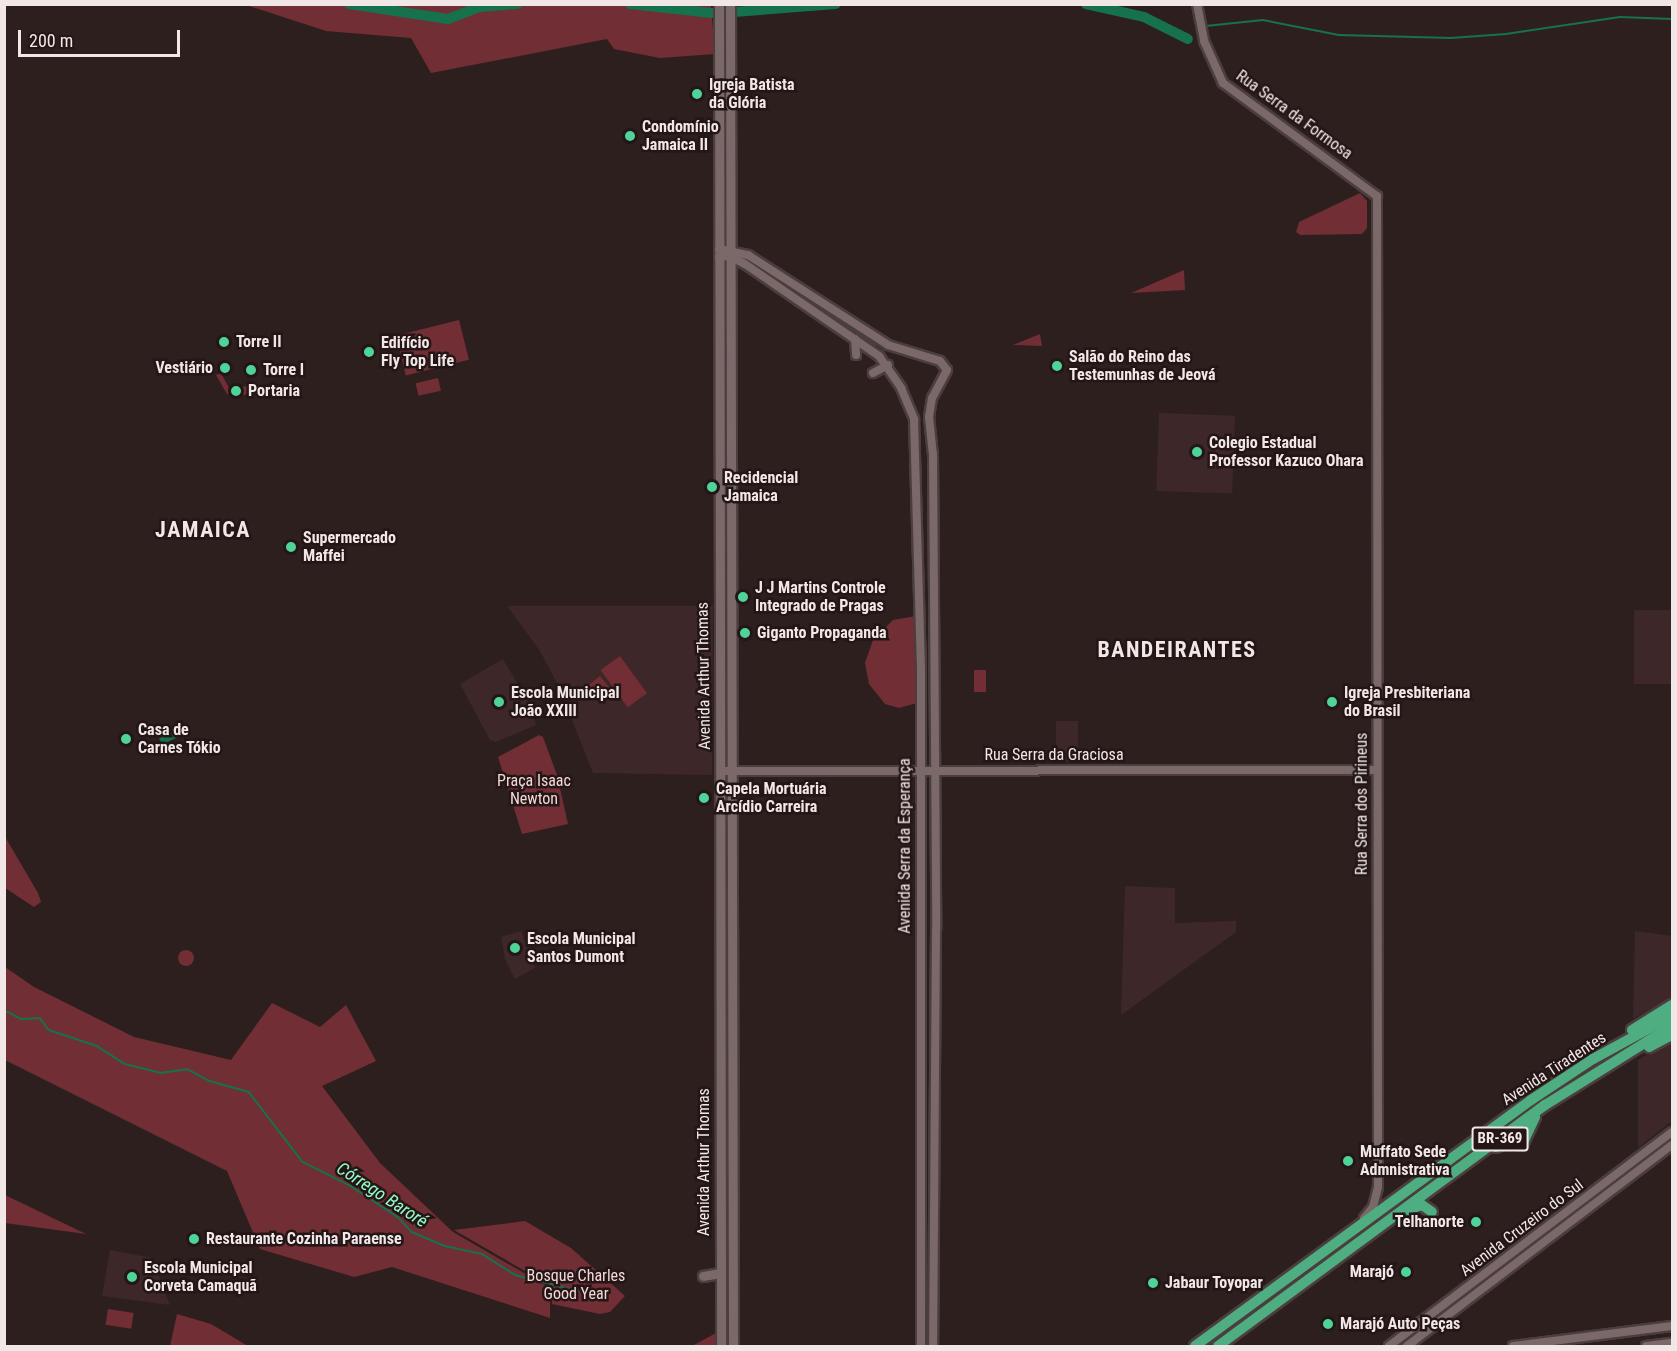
<!DOCTYPE html>
<meta charset="utf-8">
<style>
body{margin:0}
#map{position:relative;width:1677px;height:1351px;overflow:hidden;background:#2e1f1f;font-family:"Roboto Condensed",sans-serif}
div>[style]{position:absolute}
[style*='--x']{left:calc(var(--x)*1px);top:calc(var(--y)*1px);width:calc(var(--w)*1px);rotate:calc(var(--a)*1deg)}
.built>*{inset:0;background:#3d2728;transform-origin:0 0}
.green>*{inset:0;background:#712e34;transform-origin:0 0}
.round{border-radius:50%}
.water>*{inset:0;background:#16714d;transform-origin:0 0}
.stream>*{height:1.5px;margin:-0.75px;padding:0 0.75px;transform-origin:0.75px;border-radius:0.75px;background:#16714d}
.river>*{height:10px;margin:-5px;padding:0 5px;transform-origin:5px;border-radius:5px;background:#16714d}
.roads{filter:drop-shadow(2px 0 #4b3e3e) drop-shadow(-2px 0 #4b3e3e) drop-shadow(0 2px #4b3e3e) drop-shadow(0 -2px #4b3e3e)}
.tertiary>*{height:8px;margin:-4px;padding:0 4px;transform-origin:4px;border-radius:4px;background:#7b6869}
.secondary>*{height:9px;margin:-4.5px;padding:0 4.5px;transform-origin:4.5px;border-radius:4.5px;background:#7b6869}
.trunk>*{height:10px;margin:-5px;padding:0 5px;transform-origin:5px;border-radius:5px;background:#4eae82}
.dots>*{width:16px;height:16px;translate:-50% -50%;box-sizing:border-box;border:3px solid #241616;border-radius:50%}
span{translate:-50% -50%;white-space:nowrap;text-align:center;line-height:1.15;-webkit-text-stroke:5px #241616;paint-order:stroke}
.shield-label span{padding:2px 4px;background:#241616;border:2px solid;border-radius:4px;-webkit-text-stroke-width:0}
.shield-label{font-size:15px;color:#f2e7e7;font-weight:700}
.poi-label{font-size:16px;color:#f2e7e7;font-weight:700}
.left{translate:0 -50%;text-align:left}
.right{translate:-100% -50%;text-align:right}
.street-label{font-size:16px;color:#f2e7e7}
.park-label{font-size:16px;color:#f4d8d8}
.water-label{font-size:18px;color:#91fcc7;font-style:italic}
.district-label{font-size:22px;color:#f2e7e7;font-weight:700;letter-spacing:1.5px}
.frame{position:absolute;inset:0;border:6px solid #f2e7e7;pointer-events:none}
.scale{position:absolute;left:18px;top:30px;width:162px;height:27px;box-sizing:border-box;border:3px solid #f2e7e7;border-top:0;padding-left:8px;font-size:18px;line-height:21px;white-space:nowrap;color:#f2e7e7;-webkit-text-stroke:4px #241616;paint-order:stroke}
</style>
<div id="map">
<div class="built">
<div style="left:1159px;top:413px;width:76px;height:78px;rotate:2deg"></div>
<div style="clip-path:polygon(507px 606px,713px 606px,712px 775px,593px 773px,559px 687px,540px 651px)"></div>
<div style="left:1634px;top:610px;width:38px;height:74px"></div>
<div style="clip-path:polygon(503px 659px,530px 705px,536px 725px,496px 742px,490px 740px,460px 684px)"></div>
<div style="left:1078px;top:721px;width:41px;height:22px;rotate:90deg"></div>
<div style="clip-path:polygon(1125px 886px,1175px 888px,1175px 923px,1236px 921px,1236px 932px,1121px 1015px)"></div>
<div style="clip-path:polygon(521px 931px,535px 968px,515px 979px,505px 959px,501px 937px)"></div>
<div style="clip-path:polygon(1635px 931px,1672px 936px,1672px 997px,1633px 1019px)"></div>
<div style="clip-path:polygon(1672px 1038px,1672px 1121px,1638px 1148px,1638px 1060px)"></div>
<div style="clip-path:polygon(110px 1250px,152px 1258px,170px 1305px,102px 1296px)"></div>
</div>
<div class="green">
<div style="clip-path:polygon(246px 5px,711px 5px,715px 54px,660px 58px,614px 49px,607px 39px,431px 73px,411px 38px,326px 31px)"></div>
<div style="clip-path:polygon(1360px 193px,1367px 201px,1367px 228px,1362px 234px,1300px 235px,1296px 232px,1299px 222px)"></div>
<div style="clip-path:polygon(753px 261px,877px 343px,876px 346px,751px 264px)"></div>
<div style="clip-path:polygon(1184px 270px,1185px 290px,1131px 293px)"></div>
<div style="left:459px;top:320px;width:41px;height:65px;rotate:76deg"></div>
<div style="clip-path:polygon(1040px 334px,1042px 346px,1013px 345px)"></div>
<div style="clip-path:polygon(221px 373px,229px 388px,249px 386px,252px 391px,244px 395px,227px 394px,216px 375px)"></div>
<div style="left:438px;top:378px;width:13px;height:23px;rotate:77deg"></div>
<div style="clip-path:polygon(916px 616px,917px 703px,899px 708px,885px 704px,869px 684px,865px 663px,873px 640px,893px 620px)"></div>
<div style="left:620px;top:656px;width:46px;height:24px;rotate:54deg"></div>
<div style="left:986px;top:670px;width:22px;height:12px;rotate:90deg"></div>
<div style="left:600px;top:676px;width:22px;height:16px;rotate:51deg"></div>
<div style="clip-path:polygon(539px 735px,543px 737px,557px 775px,568px 824px,522px 834px,498px 757px)"></div>
<div style="clip-path:polygon(4px 835px,38px 893px,41px 902px,34px 907px,5px 888px)"></div>
<div class="round" style="left:178px;top:950px;width:16px;height:16px"></div>
<div style="clip-path:polygon(5px 967px,34px 987px,134px 1037px,231px 1060px,272px 1003px,320px 1027px,346px 1005px,376px 1061px,322px 1086px,380px 1163px,453px 1232px,550px 1288px,550px 1318px,392px 1267px,354px 1277px,260px 1249px,227px 1171px,5px 1060px)"></div>
<div style="clip-path:polygon(4px 1195px,5px 1195px,86px 1234px,5px 1223px)"></div>
<div style="clip-path:polygon(525px 1221px,571px 1248px,625px 1296px,610px 1312px,600px 1314px,552px 1304px,551px 1286px,454px 1230px)"></div>
<div style="left:108px;top:1309px;width:26px;height:16px;rotate:9deg"></div>
<div style="clip-path:polygon(177px 1314px,211px 1324px,248px 1346px,170px 1346px)"></div>
<div style="clip-path:polygon(716px 1333px,716px 1346px,692px 1346px)"></div>
</div>
<div class="water">
<div style="left:176px;top:730px;width:7px;height:19px;rotate:63deg"></div>
</div>
<div class="stream">
<div style="--x:1206;--y:26;--w:57;--a:-6"></div>
<div style="--x:1263;--y:20;--w:77;--a:11.2"></div>
<div style="--x:1339;--y:35;--w:112;--a:1.5"></div>
<div style="--x:1451;--y:38;--w:55;--a:-4.2"></div>
<div style="--x:1506;--y:34;--w:115;--a:-8.5"></div>
<div style="--x:1620;--y:17;--w:52;--a:2.2"></div>
<div style="--x:4;--y:1010;--w:20;--a:27"></div>
<div style="--x:22;--y:1019;--w:18;--a:-3"></div>
<div style="--x:40;--y:1018;--w:15;--a:53"></div>
<div style="--x:49;--y:1030;--w:51;--a:18.4"></div>
<div style="--x:97;--y:1046;--w:33;--a:33"></div>
<div style="--x:125;--y:1064;--w:36;--a:14"></div>
<div style="--x:160;--y:1073;--w:27;--a:-8"></div>
<div style="--x:187;--y:1069;--w:26;--a:28"></div>
<div style="--x:210;--y:1081;--w:41;--a:15.8"></div>
<div style="--x:249;--y:1092;--w:88;--a:52.4"></div>
<div style="--x:303;--y:1162;--w:54;--a:26.6"></div>
<div style="--x:351;--y:1186;--w:56;--a:33.4"></div>
<div style="--x:398;--y:1217;--w:21;--a:47"></div>
<div style="--x:412;--y:1232;--w:36;--a:23"></div>
<div style="--x:445;--y:1246;--w:38;--a:12"></div>
<div style="--x:482;--y:1254;--w:39;--a:32"></div>
<div style="--x:515;--y:1275;--w:65;--a:14.3"></div>
</div>
<div class="river">
<div style="--x:349;--y:4;--w:100;--a:8.6"></div>
<div style="--x:448;--y:19;--w:34;--a:-21"></div>
<div style="--x:480;--y:7;--w:38;--a:-5"></div>
<div style="--x:630;--y:4;--w:82;--a:6.3"></div>
<div style="--x:1086;--y:4;--w:59;--a:12.6"></div>
<div style="--x:1144;--y:17;--w:49;--a:26.6"></div>
<div style="--x:734;--y:12;--w:102;--a:-4.5"></div>
</div>
<div class="roads">
<div class="tertiary">
<div style="--x:1197;--y:4;--w:38;--a:79"></div>
<div style="--x:1204;--y:41;--w:46;--a:65.7"></div>
<div style="--x:1223;--y:83;--w:191;--a:36.3"></div>
<div style="--x:1377;--y:196;--w:991;--a:89.94"></div>
<div style="--x:1378;--y:1187;--w:21;--a:104"></div>
<div style="--x:1373;--y:1207;--w:14;--a:129"></div>
<div style="--x:719;--y:249;--w:30;--a:12"></div>
<div style="--x:748;--y:255;--w:166;--a:32.7"></div>
<div style="--x:888;--y:345;--w:54;--a:17.1"></div>
<div style="--x:940;--y:361;--w:11;--a:52"></div>
<div style="--x:947;--y:370;--w:32;--a:118"></div>
<div style="--x:932;--y:398;--w:19;--a:99"></div>
<div style="--x:929;--y:417;--w:37;--a:84"></div>
<div style="--x:933;--y:454;--w:475;--a:89.6"></div>
<div style="--x:936;--y:929;--w:417;--a:90.4"></div>
<div style="--x:719;--y:257;--w:10;--a:-6"></div>
<div style="--x:729;--y:256;--w:18;--a:27"></div>
<div style="--x:745;--y:264;--w:163;--a:34.5"></div>
<div style="--x:879;--y:356;--w:39;--a:55"></div>
<div style="--x:901;--y:388;--w:34;--a:67"></div>
<div style="--x:914;--y:419;--w:248;--a:88.4"></div>
<div style="--x:921;--y:667;--w:679;--a:90"></div>
<div style="--x:855;--y:339;--w:16;--a:86"></div>
<div style="--x:873;--y:373;--w:17;--a:-28"></div>
<div style="--x:721;--y:771;--w:656;--a:-0.09"></div>
<div style="--x:1389;--y:1346;--w:355;--a:-37.1"></div>
<div style="--x:1407;--y:1346;--w:333;--a:-37.2"></div>
<div style="--x:1513;--y:1346;--w:160;--a:-7.2"></div>
<div style="--x:1646;--y:1346;--w:26;--a:-7"></div>
</div>
<div class="secondary">
<div style="--x:719;--y:4;--w:1342;--a:89.91"></div>
<div style="--x:730;--y:4;--w:1342;--a:89.87"></div>
<div style="--x:703;--y:1276;--w:17;--a:-10"></div>
</div>
<div class="trunk">
<div style="--x:1632;--y:1030;--w:47;--a:-32"></div>
<div style="--x:1649;--y:1047;--w:26;--a:-28"></div>
<div style="--x:1496;--y:1147;--w:12;--a:-24"></div>
<div style="--x:1507;--y:1142;--w:15;--a:11"></div>
<div style="--x:1522;--y:1145;--w:31;--a:-65"></div>
<div style="--x:1408;--y:1210;--w:15;--a:-20"></div>
<div style="--x:1422;--y:1205;--w:12;--a:35"></div>
<div style="--x:1195;--y:1346;--w:416;--a:-36.2"></div>
<div style="--x:1531;--y:1100;--w:74;--a:-33.5"></div>
<div style="--x:1593;--y:1059;--w:90;--a:-28.6"></div>
<div style="--x:1218;--y:1346;--w:406;--a:-36.4"></div>
<div style="--x:1545;--y:1105;--w:150;--a:-31.9"></div>
</div>
</div>
<div class="dots">
<div style="left:697px;top:94px;background:#4ed399"></div>
<div style="left:630px;top:136px;background:#4ed399"></div>
<div style="left:224px;top:342px;background:#4ed399"></div>
<div style="left:369px;top:352px;background:#4ed399"></div>
<div style="left:1057px;top:366px;background:#4ed399"></div>
<div style="left:225px;top:368px;background:#4ed399"></div>
<div style="left:251px;top:370px;background:#4ed399"></div>
<div style="left:236px;top:391px;background:#4ed399"></div>
<div style="left:1197px;top:452px;background:#4ed399"></div>
<div style="left:712px;top:487px;background:#4ed399"></div>
<div style="left:291px;top:547px;background:#4ed399"></div>
<div style="left:743px;top:597px;background:#4ed399"></div>
<div style="left:745px;top:633px;background:#4ed399"></div>
<div style="left:499px;top:702px;background:#4ed399"></div>
<div style="left:1332px;top:702px;background:#4ed399"></div>
<div style="left:126px;top:739px;background:#4ed399"></div>
<div style="left:704px;top:798px;background:#4ed399"></div>
<div style="left:515px;top:948px;background:#4ed399"></div>
<div style="left:1348px;top:1161px;background:#4ed399"></div>
<div style="left:1476px;top:1222px;background:#4ed399"></div>
<div style="left:194px;top:1239px;background:#4ed399"></div>
<div style="left:1406px;top:1272px;background:#4ed399"></div>
<div style="left:132px;top:1277px;background:#4ed399"></div>
<div style="left:1153px;top:1283px;background:#4ed399"></div>
<div style="left:1328px;top:1324px;background:#4ed399"></div>
</div>
<div class="shield-label">
<span style="left:1500px;top:1139px">BR-369</span>
</div>
<div class="poi-label">
<span class="left" style="left:709px;top:94px">Igreja Batista<br>da Glória</span>
<span class="left" style="left:642px;top:136px">Condomínio<br>Jamaica II</span>
<span class="left" style="left:236px;top:342px">Torre II</span>
<span class="left" style="left:381px;top:352px">Edifício<br>Fly Top Life</span>
<span class="left" style="left:1069px;top:366px">Salão do Reino das<br>Testemunhas de Jeová</span>
<span class="right" style="left:213px;top:368px">Vestiário</span>
<span class="left" style="left:263px;top:370px">Torre I</span>
<span class="left" style="left:248px;top:391px">Portaria</span>
<span class="left" style="left:1209px;top:452px">Colegio Estadual<br>Professor Kazuco Ohara</span>
<span class="left" style="left:724px;top:487px">Recidencial<br>Jamaica</span>
<span class="left" style="left:303px;top:547px">Supermercado<br>Maffei</span>
<span class="left" style="left:755px;top:597px">J J Martins Controle<br>Integrado de Pragas</span>
<span class="left" style="left:757px;top:633px">Giganto Propaganda</span>
<span class="left" style="left:511px;top:702px">Escola Municipal<br>João XXIII</span>
<span class="left" style="left:1344px;top:702px">Igreja Presbiteriana<br>do Brasil</span>
<span class="left" style="left:138px;top:739px">Casa de<br>Carnes Tókio</span>
<span class="left" style="left:716px;top:798px">Capela Mortuária<br>Arcídio Carreira</span>
<span class="left" style="left:527px;top:948px">Escola Municipal<br>Santos Dumont</span>
<span class="left" style="left:1360px;top:1161px">Muffato Sede<br>Admnistrativa</span>
<span class="right" style="left:1464px;top:1222px">Telhanorte</span>
<span class="left" style="left:206px;top:1239px">Restaurante Cozinha Paraense</span>
<span class="left" style="left:144px;top:1277px">Escola Municipal<br>Corveta Camaquã</span>
<span class="right" style="left:1394px;top:1272px">Marajó</span>
<span class="left" style="left:1165px;top:1283px">Jabaur Toyopar</span>
<span class="left" style="left:1340px;top:1324px">Marajó Auto Peças</span>
</div>
<div class="street-label">
<span style="left:1294px;top:115px;rotate:36deg">Rua Serra da Formosa</span>
<span style="left:704px;top:676px;rotate:-91deg">Avenida Arthur Thomas</span>
<span style="left:1054px;top:755px">Rua Serra da Graciosa</span>
<span style="left:1362px;top:804px;rotate:-90deg">Rua Serra dos Pirineus</span>
<span style="left:905px;top:846px;rotate:-90deg">Avenida Serra da Esperança</span>
<span style="left:1554px;top:1069px;rotate:-33deg">Avenida Tiradentes</span>
<span style="left:704px;top:1162px;rotate:-90deg">Avenida Arthur Thomas</span>
<span style="left:1522px;top:1228px;rotate:-37deg">Avenida Cruzeiro do Sul</span>
</div>
<div class="park-label">
<span style="left:534px;top:790px">Praça Isaac<br>Newton</span>
<span style="left:576px;top:1285px">Bosque Charles<br>Good Year</span>
</div>
<div class="water-label">
<span style="left:382px;top:1195px;rotate:33deg">Córrego Baroré</span>
</div>
<div class="district-label">
<span style="left:203px;top:530px">JAMAICA</span>
<span style="left:1177px;top:650px">BANDEIRANTES</span>
</div>
<div class="frame"></div>
<div class="scale">200 m</div>
</div>
